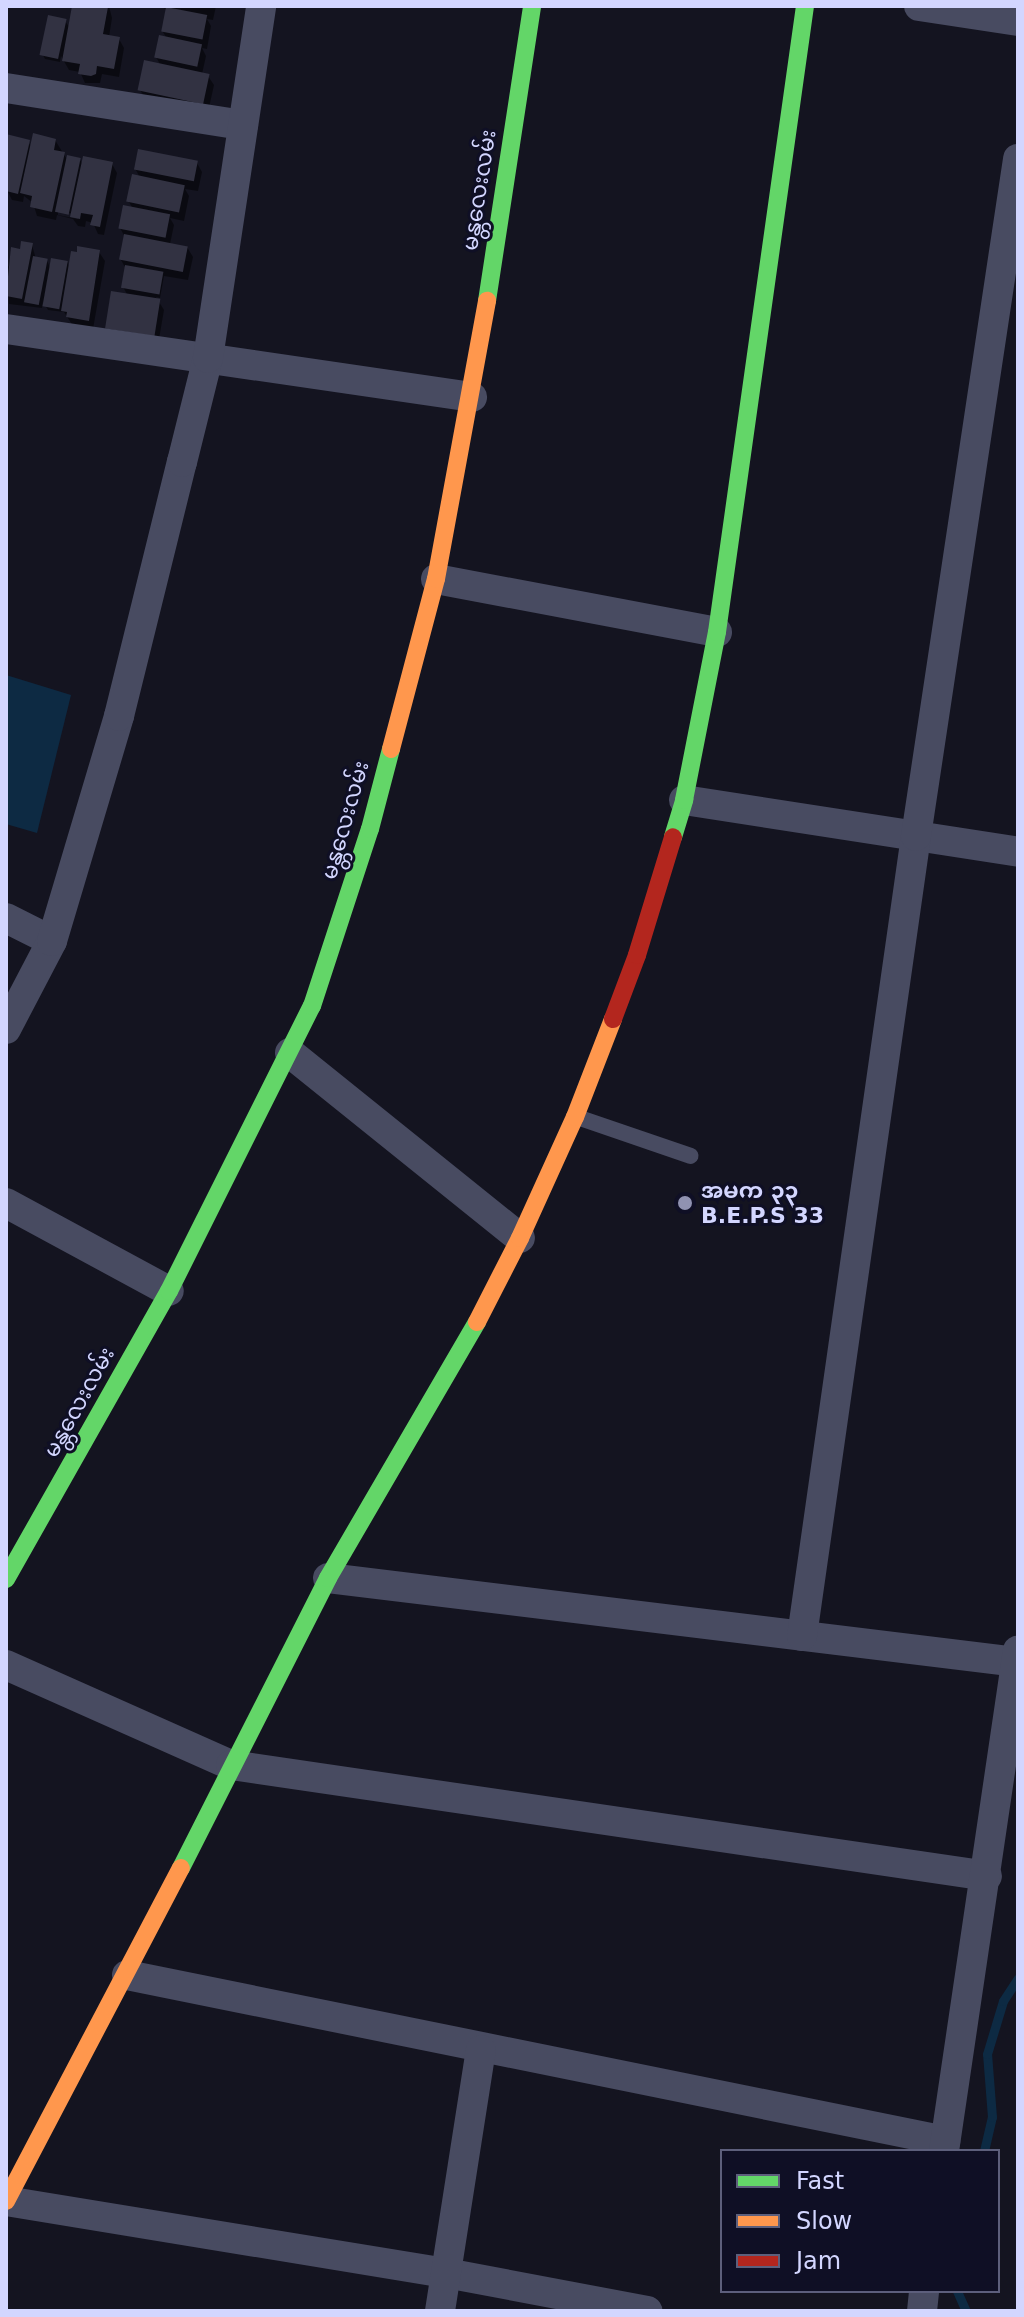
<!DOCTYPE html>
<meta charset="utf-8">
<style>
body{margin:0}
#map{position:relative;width:1024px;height:2317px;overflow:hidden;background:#141420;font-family:"DejaVu Sans","Noto Sans Myanmar",sans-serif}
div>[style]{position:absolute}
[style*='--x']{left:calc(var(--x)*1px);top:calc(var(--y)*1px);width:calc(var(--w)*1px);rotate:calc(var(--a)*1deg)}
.water>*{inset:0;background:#0d2a43}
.shadow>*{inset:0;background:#0007}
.stream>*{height:9px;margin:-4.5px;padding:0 4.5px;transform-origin:4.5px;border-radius:4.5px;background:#0d2a43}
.building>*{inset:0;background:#323242;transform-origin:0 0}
.lane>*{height:16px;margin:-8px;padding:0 8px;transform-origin:8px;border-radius:8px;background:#484b61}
.street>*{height:30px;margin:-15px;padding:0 15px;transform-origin:15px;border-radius:15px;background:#484b61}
.fast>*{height:18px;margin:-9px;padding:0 9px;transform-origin:9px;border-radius:9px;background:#63d668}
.slow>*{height:18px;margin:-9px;padding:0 9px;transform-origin:9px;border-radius:9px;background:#ff974d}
.jam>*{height:18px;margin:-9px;padding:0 9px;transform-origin:9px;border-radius:9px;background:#b3261e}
.dots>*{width:22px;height:22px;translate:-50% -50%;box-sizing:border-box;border:4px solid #0f0f25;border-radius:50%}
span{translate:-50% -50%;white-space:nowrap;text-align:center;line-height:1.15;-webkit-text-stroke:6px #0f0f25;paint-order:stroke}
.street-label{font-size:22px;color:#d3d6ff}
.poi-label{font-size:22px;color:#d3d6ff;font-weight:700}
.left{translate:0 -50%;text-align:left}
.frame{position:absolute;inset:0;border:8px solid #d3d6ff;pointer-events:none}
.legend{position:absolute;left:720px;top:2149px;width:280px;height:144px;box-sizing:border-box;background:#0f0f25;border:2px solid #5d5f7c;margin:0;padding:10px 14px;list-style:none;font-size:24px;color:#d3d6ff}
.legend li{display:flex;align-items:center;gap:16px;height:40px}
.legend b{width:40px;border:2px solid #5d5f7c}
</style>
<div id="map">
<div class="water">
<div style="clip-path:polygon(6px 675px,71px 695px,37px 833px,6px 824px)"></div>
</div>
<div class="shadow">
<div style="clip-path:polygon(74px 6px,109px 6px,112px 18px,109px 37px,119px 39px,124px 48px,119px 77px,102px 74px,100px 83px,85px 83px,80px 72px,69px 70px,61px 56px,60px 62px,45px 59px,43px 55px,65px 21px,70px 28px)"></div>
<div style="clip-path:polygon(160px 6px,216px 6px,213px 20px,207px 19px,211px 26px,207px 49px,202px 48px,206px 56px,202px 74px,208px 76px,214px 85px,208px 112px,146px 99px,140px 90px,161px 66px,156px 57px,167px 39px,163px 32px,167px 10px)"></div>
<div style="clip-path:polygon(evenodd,6px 137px,28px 142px,32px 148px,55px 140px,68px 161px,80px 160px,83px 165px,112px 164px,117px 173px,104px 235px,98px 234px,93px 223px,86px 221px,85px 227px,78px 226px,73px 219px,57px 215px,56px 220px,37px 216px,33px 203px,24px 196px,23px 202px,12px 200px,6px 188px,6px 137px,58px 211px,79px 215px,78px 219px,58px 215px,58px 211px)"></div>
<div style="clip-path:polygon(197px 163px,202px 172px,198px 191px,185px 189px,189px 196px,184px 221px,170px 218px,174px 225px,170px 244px,187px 247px,193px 257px,188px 280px,164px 276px,160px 298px,156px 297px,164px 310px,158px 345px,111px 337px,106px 328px,128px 296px,123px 287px,126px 269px,121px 260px,125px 237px,120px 228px,133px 209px,129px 202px,140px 178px,136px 170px)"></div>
<div style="clip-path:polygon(32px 245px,36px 259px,47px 261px,51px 269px,67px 262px,70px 268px,99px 252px,105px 261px,93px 329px,73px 326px,64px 312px,48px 310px,43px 301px,42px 308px,9px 304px,6px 263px,9px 267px,12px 249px,21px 251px)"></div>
</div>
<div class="stream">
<div style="--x:984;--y:2151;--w:35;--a:-77"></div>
<div style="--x:992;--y:2117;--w:63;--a:-94.5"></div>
<div style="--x:987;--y:2054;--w:55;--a:-73.2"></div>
<div style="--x:1003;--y:2001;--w:27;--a:-57"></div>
<div style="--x:957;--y:2291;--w:22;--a:66"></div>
</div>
<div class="building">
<div style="clip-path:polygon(72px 6px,108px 7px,103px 34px,120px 37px,114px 69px,97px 66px,96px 74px,91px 76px,78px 74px,80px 64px,62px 61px)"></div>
<div style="left:166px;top:7px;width:42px;height:25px;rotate:11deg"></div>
<div style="left:48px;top:15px;width:19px;height:41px;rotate:12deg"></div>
<div style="left:159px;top:35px;width:44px;height:23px;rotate:12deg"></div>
<div style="left:144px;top:60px;width:67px;height:31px;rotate:12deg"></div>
<div style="clip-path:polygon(33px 133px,56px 139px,54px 150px,65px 152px,52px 212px,30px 207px,32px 196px,20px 193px)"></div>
<div style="clip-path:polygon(6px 134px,30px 140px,18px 194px,6px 191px)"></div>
<div style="left:138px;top:149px;width:61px;height:21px;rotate:11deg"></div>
<div style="left:67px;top:155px;width:14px;height:58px;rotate:12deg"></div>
<div style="clip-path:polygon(83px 156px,113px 162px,100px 227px,90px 225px,93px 215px,81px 213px,80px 219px,70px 217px)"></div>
<div style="left:132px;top:174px;width:54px;height:28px;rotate:12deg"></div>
<div style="left:123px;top:205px;width:48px;height:24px;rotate:11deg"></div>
<div style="left:124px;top:234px;width:65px;height:26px;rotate:11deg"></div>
<div style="clip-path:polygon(21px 241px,33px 243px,22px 299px,6px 296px,11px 247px,20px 249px)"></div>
<div style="clip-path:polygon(77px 246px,100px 250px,89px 321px,66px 317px,67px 312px,61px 311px,71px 251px,77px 252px)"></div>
<div style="left:33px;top:256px;width:15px;height:47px;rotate:11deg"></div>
<div style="left:51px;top:258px;width:17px;height:49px;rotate:10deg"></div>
<div style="left:125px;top:265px;width:39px;height:23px;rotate:10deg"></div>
<div style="left:111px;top:291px;width:50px;height:38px;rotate:9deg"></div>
</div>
<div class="lane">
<div style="--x:577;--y:1117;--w:120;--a:18.9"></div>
</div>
<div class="street">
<div style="--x:919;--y:6;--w:100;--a:8.6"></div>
<div style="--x:6;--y:88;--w:240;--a:8.9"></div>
<div style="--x:6;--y:329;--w:471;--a:8.3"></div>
<div style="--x:436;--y:579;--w:286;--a:10.7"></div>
<div style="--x:684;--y:800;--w:338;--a:8.8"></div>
<div style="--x:6;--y:918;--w:51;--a:26.6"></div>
<div style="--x:6;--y:1029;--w:99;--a:-62.4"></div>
<div style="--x:52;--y:941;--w:235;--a:-73.4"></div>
<div style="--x:119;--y:716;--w:262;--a:-76.1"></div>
<div style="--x:182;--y:462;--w:107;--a:-76"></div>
<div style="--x:208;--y:358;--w:356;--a:-81.4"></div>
<div style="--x:290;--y:1053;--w:295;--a:38.8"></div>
<div style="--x:6;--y:1203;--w:185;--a:28.4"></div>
<div style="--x:328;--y:1578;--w:693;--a:6.96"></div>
<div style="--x:802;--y:1636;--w:808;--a:-81.89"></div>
<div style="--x:916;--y:836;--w:685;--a:-81.43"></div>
<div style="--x:6;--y:1665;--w:246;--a:24"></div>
<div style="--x:231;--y:1765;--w:764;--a:8.35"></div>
<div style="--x:127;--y:1975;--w:835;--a:11.47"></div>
<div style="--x:944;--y:2151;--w:506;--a:-81.6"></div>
<div style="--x:6;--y:2201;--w:446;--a:9.3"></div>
<div style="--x:446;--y:2273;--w:205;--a:10.7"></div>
<div style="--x:440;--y:2311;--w:264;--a:-81.1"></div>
<div style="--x:922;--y:2311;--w:20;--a:-84"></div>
</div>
<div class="fast">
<div style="--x:487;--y:301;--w:298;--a:-81.3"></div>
<div style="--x:673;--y:837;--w:39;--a:-73"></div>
<div style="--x:684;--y:800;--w:171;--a:-78.9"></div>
<div style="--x:717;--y:632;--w:632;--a:-82"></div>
<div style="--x:6;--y:1579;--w:331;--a:-60.5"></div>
<div style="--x:169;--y:1291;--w:319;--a:-63.4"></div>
<div style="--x:312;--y:1006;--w:186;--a:-71.9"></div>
<div style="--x:370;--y:829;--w:83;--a:-75.3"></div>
<div style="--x:181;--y:1868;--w:325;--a:-63.1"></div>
<div style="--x:328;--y:1578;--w:296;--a:-59.8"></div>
</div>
<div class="slow">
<div style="--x:391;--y:749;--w:176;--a:-75.2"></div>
<div style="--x:436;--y:579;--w:283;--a:-79.6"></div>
<div style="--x:477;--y:1322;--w:94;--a:-62.9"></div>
<div style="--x:520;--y:1238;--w:133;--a:-65.6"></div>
<div style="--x:575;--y:1117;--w:105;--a:-68.8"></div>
<div style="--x:6;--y:2201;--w:376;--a:-62.3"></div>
</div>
<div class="jam">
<div style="--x:613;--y:1019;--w:68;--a:-69.4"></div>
<div style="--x:637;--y:955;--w:123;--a:-73"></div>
</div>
<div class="dots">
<div style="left:685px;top:1203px;background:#9092b1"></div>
</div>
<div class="street-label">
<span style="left:479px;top:190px;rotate:-81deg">မန္တလေးလမ်း</span>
<span style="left:345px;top:820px;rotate:-74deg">မန္တလေးလမ်း</span>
<span style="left:79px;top:1402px;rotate:-61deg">မန္တလေးလမ်း</span>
</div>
<div class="poi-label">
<span class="left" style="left:701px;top:1203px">အမက ၃၃<br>B.E.P.S 33</span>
</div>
<div class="frame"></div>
<ul class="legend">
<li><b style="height:10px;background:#63d668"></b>Fast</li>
<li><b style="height:10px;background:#ff974d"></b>Slow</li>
<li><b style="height:10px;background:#b3261e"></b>Jam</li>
</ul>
</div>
